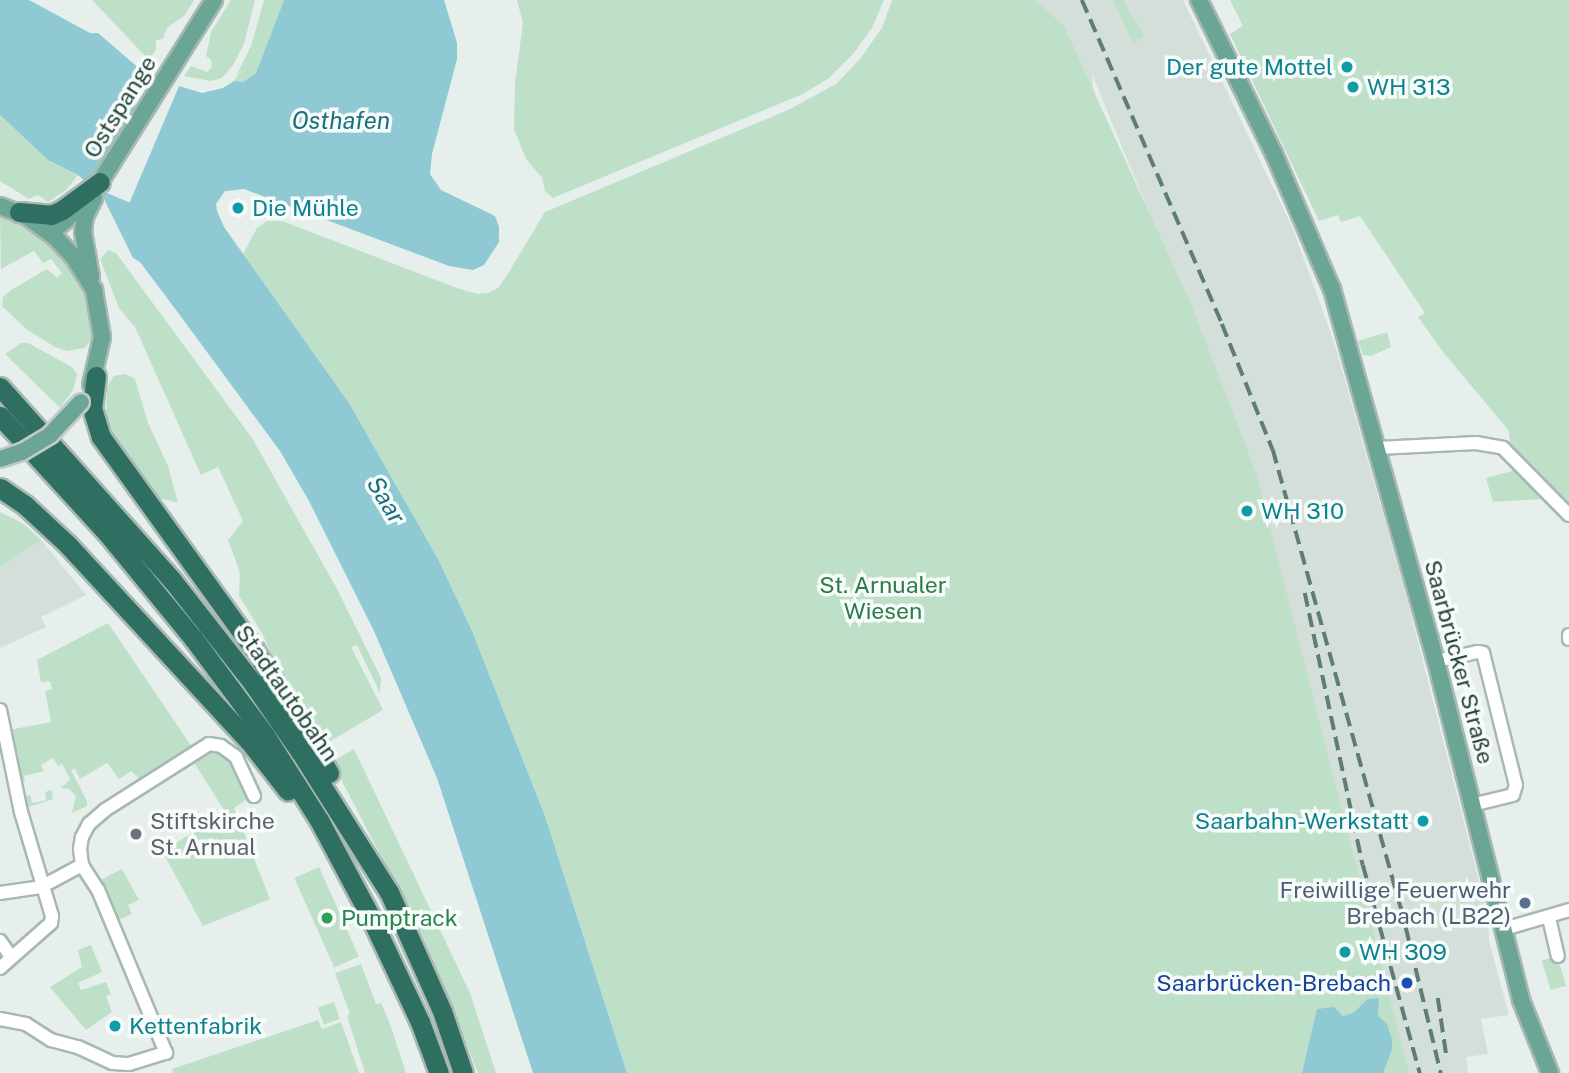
<!DOCTYPE html>
<meta charset="utf-8">
<style>
body{margin:0}
#map{position:relative;width:1569px;height:1073px;overflow:hidden;background:#e6efeb;font-family:"Public Sans",sans-serif}
div>[style]{position:absolute}
[style*='--x']{left:calc(var(--x)*1px);top:calc(var(--y)*1px);width:calc(var(--w)*1px);rotate:calc(var(--a)*1deg)}
.built>*{inset:0;background:#d4dfda}
.green>*{inset:0;background:#bfe0c8;transform-origin:0 0}
.water>*{inset:0;background:#8ec9d4}
.pier>*{inset:0;background:#e6efeb;transform-origin:0 0}
.roads{filter:drop-shadow(2px 0 #a8b8b2) drop-shadow(-2px 0 #a8b8b2) drop-shadow(0 2px #a8b8b2) drop-shadow(0 -2px #a8b8b2)}
.minor>*{height:12px;margin:-6px;padding:0 6px;transform-origin:6px;border-radius:6px;background:#fff}
.major>*{height:16px;margin:-8px;padding:0 8px;transform-origin:8px;border-radius:8px;background:#6aa596}
.highway>*{height:19px;margin:-9.5px;padding:0 9.5px;transform-origin:9.5px;border-radius:9.5px;background:#2f6f62}
.rail>*{height:3.5px;margin-top:-1.75px;transform-origin:0;background:repeating-linear-gradient(90deg,#5f7d75 0 14px,transparent 0 21px)}
.bridges{filter:drop-shadow(2px 0 #c2cac8) drop-shadow(-2px 0 #c2cac8) drop-shadow(0 2px #c2cac8) drop-shadow(0 -2px #c2cac8)}
.major-bridge>*{height:16px;margin:-8px;padding:0 8px;transform-origin:8px;border-radius:8px;background:#6aa596}
.dots>*{width:19px;height:19px;translate:-50% -50%;box-sizing:border-box;border:4px solid #f7fbf9;border-radius:50%}
span{translate:-50% -50%;white-space:nowrap;text-align:center;line-height:1.15;-webkit-text-stroke:7px #f7fbf9;paint-order:stroke}
.culture-label{font-size:23px;color:#0d838f}
.right{translate:-100% -50%;text-align:right}
.left{translate:0 -50%;text-align:left}
.street-label{font-size:23px;color:#24423a}
.park-label{font-size:23px;color:#2d7a4b}
.worship-label{font-size:23px;color:#5b616d}
.service-label{font-size:23px;color:#4e5e75}
.leisure-label{font-size:23px;color:#27864d}
.transit-label{font-size:23px;color:#164399}
.water-label{font-size:24px;color:#1c6f80;font-style:italic}
</style>
<div id="map">
<div class="built">
<div style="clip-path:polygon(1032px 0,1183px 0,1293px 229px,1335px 345px,1403px 584px,1488px 916px,1489px 941px,1509px 1015px,1481px 1019px,1488px 1054px,1466px 1057px,1468px 1073px,1408px 1073px,1350px 854px,1256px 472px,1092px 74px,1094px 93px)"></div>
<div style="clip-path:polygon(0 512px,22px 523px,41px 540px,86px 595px,41px 617px,46px 627px,0 648px)"></div>
</div>
<div class="green">
<div style="clip-path:polygon(92px 0,194px 0,185px 15px,167px 28px,163px 39px,156px 40px,156px 49px,149px 60px)"></div>
<div style="clip-path:polygon(231px 0,255px 0,244px 44px,233px 65px,222px 78px,211px 81px,184px 76px,191px 66px,207px 72px,212px 67px,211px 60px,206px 56px,211px 32px)"></div>
<div style="clip-path:polygon(264px 0,284px 0,256px 73px,243px 82px,234px 81px,242px 70px,236px 76px,251px 46px)"></div>
<div style="clip-path:polygon(517px 0,884px 0,872px 28px,853px 54px,829px 78px,803px 94px,553px 198px,545px 191px,542px 178px,526px 159px,514px 129px,515px 83px,523px 23px)"></div>
<div style="clip-path:polygon(892px 0,1035px 0,1064px 26px,1191px 304px,1256px 472px,1409px 1073px,627px 1073px,545px 816px,472px 631px,438px 559px,349px 403px,243px 254px,257px 228px,267px 221px,282px 221px,457px 288px,477px 294px,488px 293px,498px 288px,506px 277px,545px 212px,788px 110px,836px 84px,860px 59px,882px 28px)"></div>
<div style="clip-path:polygon(1113px 0,1123px 0,1144px 36px,1133px 43px)"></div>
<div style="clip-path:polygon(1230px 0,1569px 0,1569px 507px,1510px 445px,1509px 431px,1443px 352px,1418px 317px,1425px 313px,1360px 216px,1341px 222px,1338px 215px,1319px 221px,1230px 34px,1243px 26px)"></div>
<div style="clip-path:polygon(0 115px,48px 160px,78px 175px,66px 190px,48px 202px,38px 195px,29px 199px,0 181px)"></div>
<div style="clip-path:polygon(0 217px,32px 230px,67px 260px,88px 302px,92px 333px,91px 340px,85px 348px,67px 351px,55px 347px,26px 329px,2px 306px,3px 297px,11px 290px,47px 269px,57px 278px,62px 273px,51px 259px,43px 263px,34px 251px,1px 269px)"></div>
<div style="clip-path:polygon(108px 250px,116px 253px,252px 438px,337px 589px,381px 678px,380px 693px,357px 645px,351px 647px,383px 710px,327px 743px,275px 662px,262px 633px,239px 596px,240px 573px,228px 540px,243px 521px,218px 467px,201px 475px,135px 327px,119px 308px,100px 259px)"></div>
<div style="clip-path:polygon(1387px 332px,1391px 347px,1371px 356px,1363px 355px,1358px 341px)"></div>
<div style="clip-path:polygon(21px 343px,28px 343px,72px 367px,77px 374px,73px 390px,60px 408px,5px 354px)"></div>
<div style="clip-path:polygon(125px 374px,135px 379px,148px 423px,168px 466px,178px 503px,159px 498px,116px 440px,106px 420px,107px 387px,114px 376px)"></div>
<div style="clip-path:polygon(1516px 470px,1544px 498px,1543px 499px,1493px 502px,1486px 478px)"></div>
<div style="clip-path:polygon(0 512px,22px 523px,41px 540px,0 567px)"></div>
<div style="clip-path:polygon(108px 623px,192px 747px,142px 781px,131px 771px,119px 779px,107px 763px,80px 779px,75px 769px,71px 770px,87px 801px,87px 806px,72px 813px,76px 796px,69px 789px,61px 788px,70px 779px,62px 764px,58px 766px,53px 758px,41px 765px,44px 771px,24px 776px,25px 781px,21px 783px,25px 796px,30px 795px,32px 803px,46px 800px,45px 792px,52px 790px,53px 799px,26px 808px,9px 730px,51px 722px,45px 691px,52px 689px,50px 681px,41px 682px,37px 660px)"></div>
<div style="clip-path:polygon(354px 749px,470px 993px,496px 1073px,478px 1073px,424px 939px,332px 762px)"></div>
<div style="clip-path:polygon(217px 751px,230px 761px,247px 799px,234px 808px,270px 899px,203px 926px,162px 851px,226px 813px,193px 761px,208px 752px)"></div>
<div style="left:319px;top:867px;width:98px;height:27px;rotate:66deg"></div>
<div style="clip-path:polygon(122px 869px,139px 900px,128px 905px,132px 914px,116px 921px,99px 881px)"></div>
<div style="clip-path:polygon(91px 945px,102px 972px,78px 983px,81px 990px,106px 982px,111px 994px,106px 996px,112px 1012px,86px 1030px,50px 987px,82px 967px,78px 950px)"></div>
<div style="left:1557px;top:956px;width:31px;height:16px;rotate:73deg"></div>
<div style="clip-path:polygon(361px 964px,376px 1004px,381px 1003px,390px 1024px,406px 1073px,365px 1073px,347px 1016px,350px 1014px,335px 973px)"></div>
<div style="left:334px;top:1002px;width:18px;height:17px;rotate:71deg"></div>
<div style="clip-path:polygon(318px 1020px,322px 1029px,341px 1022px,359px 1073px,173px 1073px,172px 1069px)"></div>
</div>
<div class="water">
<div style="clip-path:polygon(0 0,29px 0,90px 33px,98px 33px,141px 70px,163px 81px,202px 93px,223px 88px,234px 81px,243px 82px,256px 73px,284px 0,444px 0,457px 43px,457px 59px,432px 154px,430px 174px,441px 190px,495px 216px,499px 227px,499px 242px,484px 265px,473px 270px,449px 266px,244px 189px,225px 191px,216px 204px,217px 211px,224px 227px,349px 403px,438px 559px,472px 631px,545px 816px,627px 1073px,533px 1073px,437px 778px,374px 631px,309px 501px,280px 451px,182px 318px,140px 262px,133px 258px,103px 197px,78px 175px,48px 160px,0 115px)"></div>
<div style="clip-path:polygon(1379px 998px,1378px 1016px,1387px 1024px,1392px 1040px,1392px 1049px,1383px 1073px,1302px 1073px,1317px 1009px,1334px 1007px,1343px 1016px,1353px 1013px,1368px 999px)"></div>
</div>
<div class="pier">
<div style="left:150px;top:70px;width:33px;height:130px;rotate:23deg"></div>
</div>
<div class="roads">
<div class="minor">
<div style="--x:1378;--y:448;--w:98;--a:-2.9"></div>
<div style="--x:1476;--y:443;--w:27;--a:10"></div>
<div style="--x:1503;--y:448;--w:94;--a:45.4"></div>
<div style="--x:1569;--y:635;--w:4;--a:90"></div>
<div style="--x:1436;--y:661;--w:43;--a:-12.1"></div>
<div style="--x:1478;--y:652;--w:5;--a:11"></div>
<div style="--x:1483;--y:653;--w:136;--a:76"></div>
<div style="--x:1516;--y:785;--w:10;--a:107"></div>
<div style="--x:1513;--y:795;--w:42;--a:166.3"></div>
<div style="--x:0;--y:710;--w:104;--a:78.4"></div>
<div style="--x:21;--y:812;--w:109;--a:73.4"></div>
<div style="--x:52;--y:916;--w:7;--a:98"></div>
<div style="--x:51;--y:923;--w:68;--a:138.6"></div>
<div style="--x:0;--y:893;--w:41;--a:-8.3"></div>
<div style="--x:41;--y:887;--w:47;--a:-28.2"></div>
<div style="--x:1549;--y:918;--w:39;--a:77"></div>
<div style="--x:1504;--y:929;--w:68;--a:-16.3"></div>
<div style="--x:0;--y:941;--w:19;--a:55"></div>
<div style="--x:0;--y:1019;--w:26;--a:11"></div>
<div style="--x:26;--y:1024;--w:30;--a:33"></div>
<div style="--x:51;--y:1040;--w:28;--a:15"></div>
<div style="--x:78;--y:1047;--w:38;--a:25"></div>
<div style="--x:113;--y:1063;--w:16;--a:4"></div>
<div style="--x:129;--y:1064;--w:39;--a:-17"></div>
<div style="--x:166;--y:1053;--w:177;--a:-112.6"></div>
<div style="--x:98;--y:890;--w:30;--a:-123"></div>
<div style="--x:82;--y:865;--w:16;--a:-97"></div>
<div style="--x:80;--y:849;--w:12;--a:-81"></div>
<div style="--x:82;--y:837;--w:15;--a:-62"></div>
<div style="--x:89;--y:824;--w:21;--a:-41"></div>
<div style="--x:105;--y:810;--w:123;--a:-32.4"></div>
<div style="--x:209;--y:744;--w:12;--a:9"></div>
<div style="--x:221;--y:746;--w:19;--a:36"></div>
<div style="--x:236;--y:757;--w:43;--a:65.2"></div>
</div>
<div class="major">
<div style="--x:1199;--y:0;--w:171;--a:64"></div>
<div style="--x:1274;--y:154;--w:147;--a:66.8"></div>
<div style="--x:1332;--y:289;--w:386;--a:74.4"></div>
<div style="--x:1436;--y:661;--w:349;--a:75.9"></div>
<div style="--x:1521;--y:1000;--w:79;--a:68.3"></div>
<div style="--x:0;--y:206;--w:30;--a:21"></div>
<div style="--x:28;--y:217;--w:34;--a:37"></div>
<div style="--x:55;--y:237;--w:26;--a:47"></div>
<div style="--x:73;--y:256;--w:40;--a:58"></div>
<div style="--x:94;--y:290;--w:48;--a:80.3"></div>
<div style="--x:102;--y:337;--w:49;--a:102.9"></div>
<div style="--x:44;--y:229;--w:16;--a:-14"></div>
<div style="--x:60;--y:225;--w:11;--a:-41"></div>
<div style="--x:68;--y:218;--w:48;--a:-48.4"></div>
<div style="--x:100;--y:182;--w:215;--a:-57.9"></div>
<div style="--x:91;--y:277;--w:46;--a:-100.1"></div>
<div style="--x:83;--y:232;--w:16;--a:-83"></div>
<div style="--x:85;--y:216;--w:20;--a:-63"></div>
</div>
<div class="highway">
<div style="--x:19;--y:212;--w:32;--a:5"></div>
<div style="--x:51;--y:215;--w:12;--a:-24"></div>
<div style="--x:62;--y:210;--w:47;--a:-36.4"></div>
<div style="--x:96;--y:376;--w:32;--a:97"></div>
<div style="--x:92;--y:408;--w:30;--a:73"></div>
<div style="--x:101;--y:437;--w:261;--a:54.2"></div>
<div style="--x:254;--y:649;--w:145;--a:58.8"></div>
<div style="--x:0;--y:387;--w:259;--a:48.3"></div>
<div style="--x:172;--y:580;--w:130;--a:51.9"></div>
<div style="--x:252;--y:682;--w:86;--a:55.4"></div>
<div style="--x:301;--y:753;--w:165;--a:57.7"></div>
<div style="--x:389;--y:892;--w:130;--a:66"></div>
<div style="--x:442;--y:1011;--w:65;--a:71.3"></div>
<div style="--x:0;--y:416;--w:159;--a:47.6"></div>
<div style="--x:107;--y:533;--w:136;--a:50.7"></div>
<div style="--x:193;--y:638;--w:121;--a:53.4"></div>
<div style="--x:265;--y:735;--w:101;--a:57.6"></div>
<div style="--x:319;--y:820;--w:111;--a:62"></div>
<div style="--x:371;--y:918;--w:115;--a:64.8"></div>
<div style="--x:420;--y:1022;--w:54;--a:69.6"></div>
<div style="--x:0;--y:488;--w:30;--a:34"></div>
<div style="--x:25;--y:505;--w:59;--a:42.9"></div>
<div style="--x:68;--y:545;--w:267;--a:47.3"></div>
<div style="--x:249;--y:741;--w:63;--a:52"></div>
</div>
</div>
<div class="rail">
<div style="--x:1082;--y:0;--w:353;--a:66.6"></div>
<div style="--x:1222;--y:324;--w:136;--a:68"></div>
<div style="--x:1273;--y:450;--w:475;--a:74.4"></div>
<div style="--x:1401;--y:907;--w:171;--a:76.5"></div>
<div style="--x:1305;--y:593;--w:278;--a:78"></div>
<div style="--x:1363;--y:865;--w:216;--a:74.7"></div>
<div style="--x:1438;--y:998;--w:62;--a:81.6"></div>
</div>
<div class="bridges">
<div class="major-bridge">
<div style="--x:0;--y:459;--w:23;--a:-18"></div>
<div style="--x:22;--y:452;--w:33;--a:-31"></div>
<div style="--x:50;--y:435;--w:45;--a:-46.8"></div>
</div>
</div>
<div class="dots">
<div style="left:1347px;top:67px;background:#0f9aa8"></div>
<div style="left:1353px;top:87px;background:#0f9aa8"></div>
<div style="left:238px;top:208px;background:#0f9aa8"></div>
<div style="left:1247px;top:511px;background:#0f9aa8"></div>
<div style="left:1423px;top:821px;background:#0f9aa8"></div>
<div style="left:136px;top:834px;background:#6b7280"></div>
<div style="left:1525px;top:903px;background:#5c6f8a"></div>
<div style="left:327px;top:918px;background:#2e9e5b"></div>
<div style="left:1345px;top:952px;background:#0f9aa8"></div>
<div style="left:1407px;top:983px;background:#1a4fb4"></div>
<div style="left:115px;top:1026px;background:#0f9aa8"></div>
</div>
<div class="culture-label">
<span class="right" style="left:1333px;top:67px">Der gute Mottel</span>
<span class="left" style="left:1367px;top:87px">WH 313</span>
<span class="left" style="left:252px;top:208px">Die Mühle</span>
<span class="left" style="left:1261px;top:511px">WH 310</span>
<span class="right" style="left:1409px;top:821px">Saarbahn-Werkstatt</span>
<span class="left" style="left:1359px;top:952px">WH 309</span>
<span class="left" style="left:129px;top:1026px">Kettenfabrik</span>
</div>
<div class="street-label">
<span style="left:120px;top:107px;rotate:-58deg">Ostspange</span>
<span style="left:1459px;top:662px;rotate:75deg">Saarbrücker Straße</span>
<span style="left:287px;top:693px;rotate:55deg">Stadtautobahn</span>
</div>
<div class="park-label">
<span style="left:883px;top:598px">St. Arnualer<br>Wiesen</span>
</div>
<div class="worship-label">
<span class="left" style="left:150px;top:834px">Stiftskirche<br>St. Arnual</span>
</div>
<div class="service-label">
<span class="right" style="left:1511px;top:903px">Freiwillige Feuerwehr<br>Brebach (LB22)</span>
</div>
<div class="leisure-label">
<span class="left" style="left:341px;top:918px">Pumptrack</span>
</div>
<div class="transit-label">
<span class="right" style="left:1391px;top:983px">Saarbrücken-Brebach</span>
</div>
<div class="water-label">
<span style="left:341px;top:121px">Osthafen</span>
<span style="left:386px;top:500px;rotate:59deg">Saar</span>
</div>
</div>
